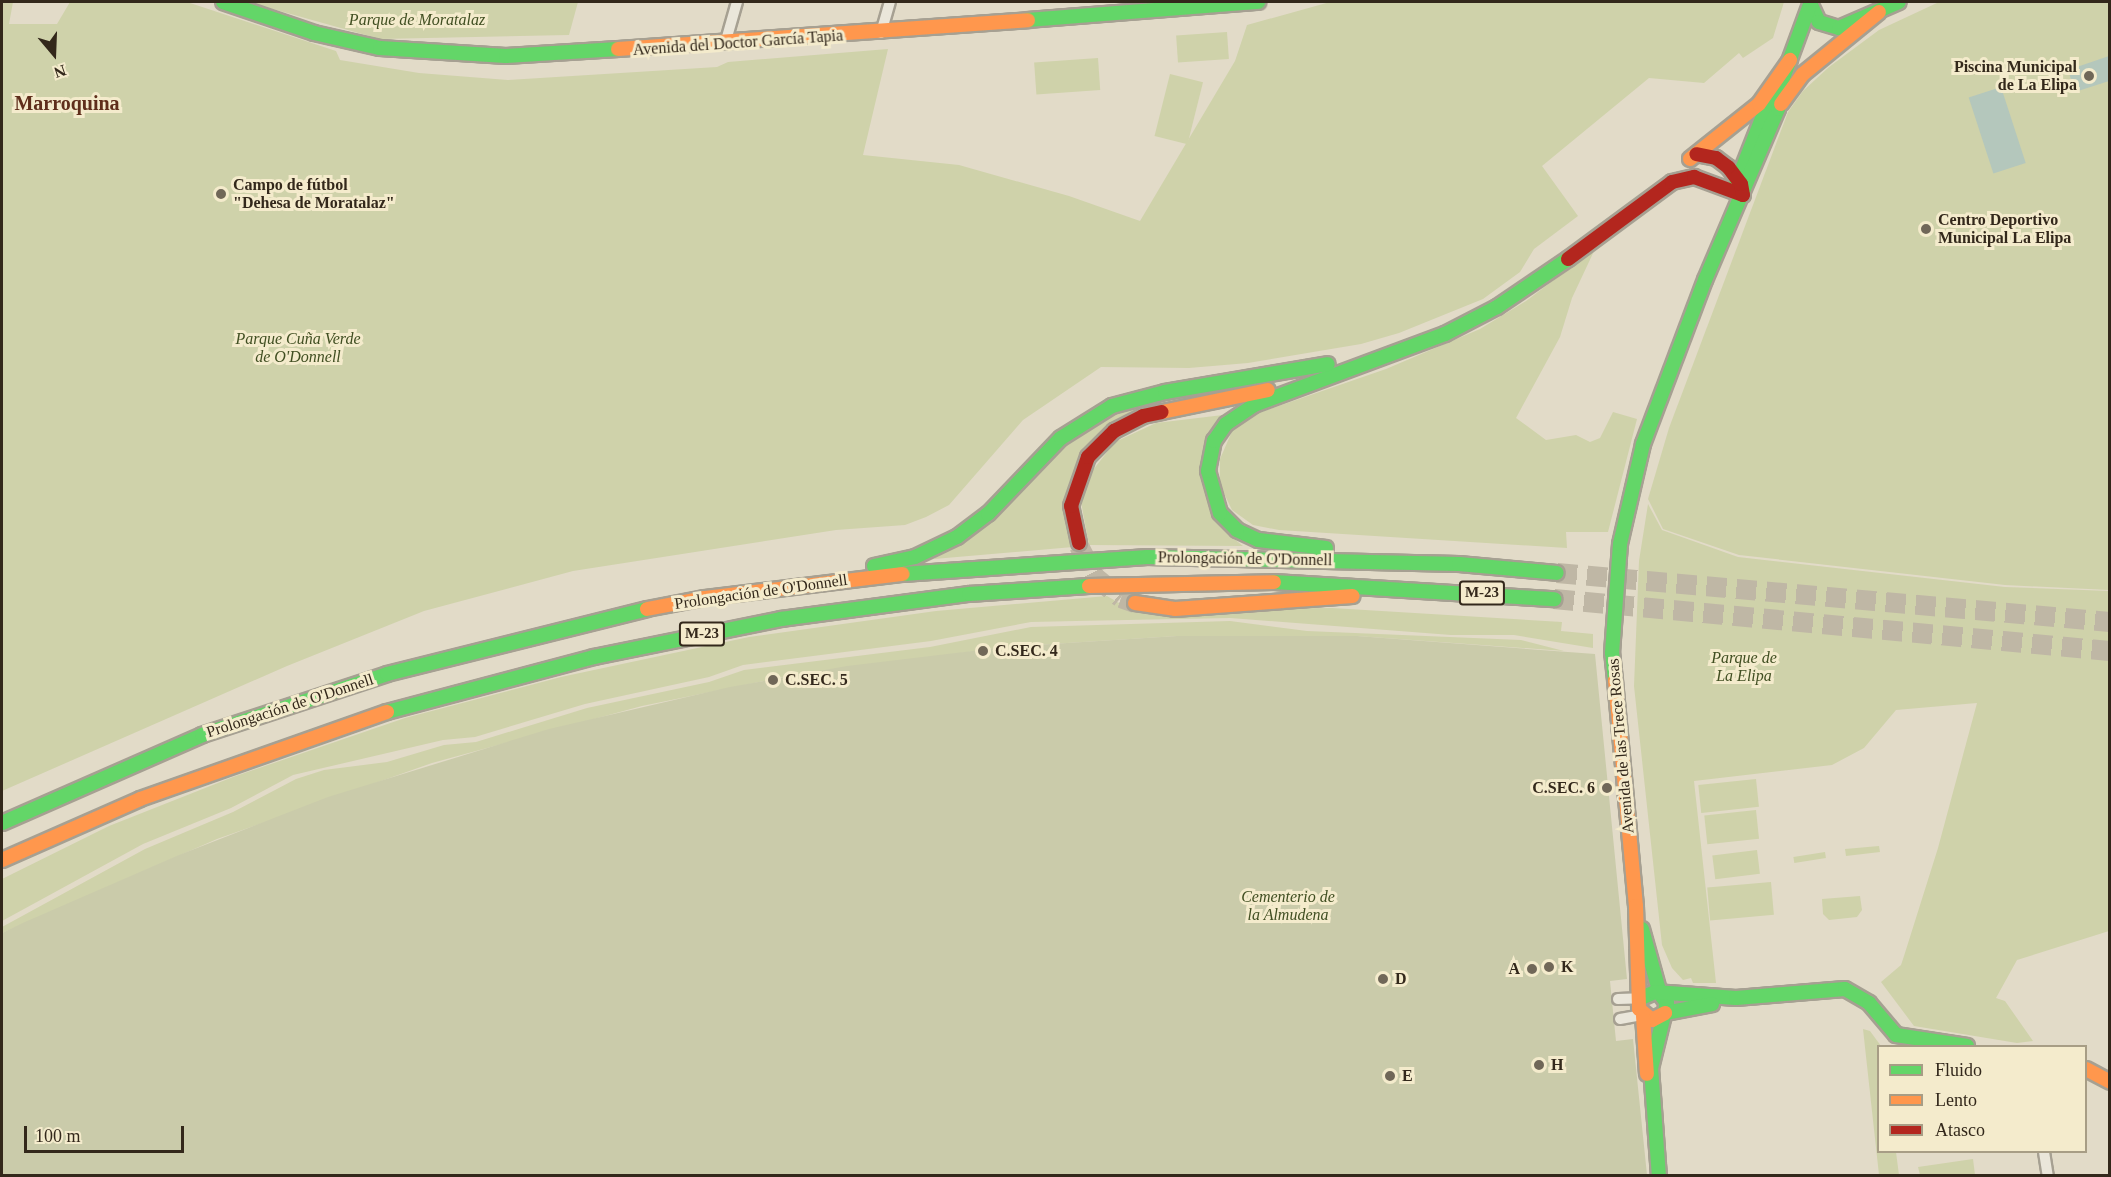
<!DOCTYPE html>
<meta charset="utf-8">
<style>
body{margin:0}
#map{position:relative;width:2111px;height:1177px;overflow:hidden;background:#e2dbc8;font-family:"Times New Roman",serif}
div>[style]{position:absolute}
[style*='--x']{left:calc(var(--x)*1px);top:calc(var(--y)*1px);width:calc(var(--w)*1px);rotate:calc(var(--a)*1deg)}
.green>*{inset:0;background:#cfd2aa;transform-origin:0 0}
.cemetery>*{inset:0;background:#cacbaa}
.water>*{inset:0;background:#b4c7bc;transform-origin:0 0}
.highway-tunnel>*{height:20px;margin-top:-10px;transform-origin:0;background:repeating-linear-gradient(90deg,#bfb7a5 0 20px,transparent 0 30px)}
.roads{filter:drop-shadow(2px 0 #a6a092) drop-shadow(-2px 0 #a6a092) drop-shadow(0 2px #a6a092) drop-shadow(0 -2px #a6a092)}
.street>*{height:10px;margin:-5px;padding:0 5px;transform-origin:5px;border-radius:5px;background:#eae6da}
.fast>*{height:14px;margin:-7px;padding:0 7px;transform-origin:7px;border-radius:7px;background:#63d668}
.slow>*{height:14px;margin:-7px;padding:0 7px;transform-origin:7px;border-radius:7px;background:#ff974d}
.jam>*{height:14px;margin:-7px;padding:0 7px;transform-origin:7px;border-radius:7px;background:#b3261e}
.dots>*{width:16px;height:16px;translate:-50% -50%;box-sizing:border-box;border:3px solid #f4ebcc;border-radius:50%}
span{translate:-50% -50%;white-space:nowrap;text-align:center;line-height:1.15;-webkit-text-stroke:6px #f4ebcc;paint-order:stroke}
.shield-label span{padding:2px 4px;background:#f4ebcc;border:2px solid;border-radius:4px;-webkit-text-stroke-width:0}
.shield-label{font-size:15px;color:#33281b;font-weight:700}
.park-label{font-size:16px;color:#414f22;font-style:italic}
.street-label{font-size:16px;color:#33281b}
.poi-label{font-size:16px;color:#33281b;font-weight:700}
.right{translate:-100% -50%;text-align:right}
.left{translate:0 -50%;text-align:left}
.quarter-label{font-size:20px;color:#5f2e1b;font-weight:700}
.frame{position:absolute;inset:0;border:3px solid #33281b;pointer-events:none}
.legend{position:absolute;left:1877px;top:1045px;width:210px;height:108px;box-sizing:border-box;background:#f4ebcc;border:2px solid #a79d85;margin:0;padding:8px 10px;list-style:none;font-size:18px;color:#33281b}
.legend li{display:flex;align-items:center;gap:12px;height:30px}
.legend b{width:30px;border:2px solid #a79d85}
.north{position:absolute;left:24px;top:24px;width:60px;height:60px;-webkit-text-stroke:4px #f4ebcc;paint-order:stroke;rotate:161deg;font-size:16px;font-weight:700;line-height:24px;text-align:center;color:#33281b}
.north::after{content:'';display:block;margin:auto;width:21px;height:27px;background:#33281b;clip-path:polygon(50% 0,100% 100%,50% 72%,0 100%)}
.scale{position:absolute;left:24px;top:1126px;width:160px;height:27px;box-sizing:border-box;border:3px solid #33281b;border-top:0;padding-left:8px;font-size:18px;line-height:21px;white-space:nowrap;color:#33281b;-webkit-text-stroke:4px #f4ebcc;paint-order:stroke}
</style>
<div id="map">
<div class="green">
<div style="clip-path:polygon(2px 2px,13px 2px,9px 24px,57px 24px,70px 2px,187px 2px,336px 51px,340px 60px,419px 73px,508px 80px,717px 67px,728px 62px,888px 49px,863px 155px,959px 165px,1069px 196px,1140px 221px,1235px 61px,1247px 25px,1330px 2px,1784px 2px,1773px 38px,1743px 58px,1739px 53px,1704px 83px,1649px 78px,1542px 166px,1578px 216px,1534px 249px,1520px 272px,1483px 299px,1399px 333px,1361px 344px,1248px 363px,1189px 368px,1101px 367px,1023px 420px,949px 505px,926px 517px,905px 525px,836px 530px,573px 571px,424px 611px,287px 666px,2px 791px)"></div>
<div style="clip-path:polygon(257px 2px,578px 2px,569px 35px,380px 39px,255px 4px)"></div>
<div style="clip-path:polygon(1939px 2px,2109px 2px,2109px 590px,2005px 585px,1739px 555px,1663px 529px,1648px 499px,1669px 428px,1788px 112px,1803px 91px,1829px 67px,1879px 30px)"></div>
<div style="left:1227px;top:32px;width:27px;height:51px;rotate:86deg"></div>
<div style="left:1098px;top:58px;width:32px;height:64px;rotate:86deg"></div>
<div style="left:1170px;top:74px;width:34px;height:64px;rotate:14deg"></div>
<div style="clip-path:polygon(1595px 249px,1572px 298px,1560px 337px,1516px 418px,1546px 440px,1576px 435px,1590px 442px,1600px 438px,1613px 412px,1637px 419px,1608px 532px,1566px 532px,1567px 548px,1279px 530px,1253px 525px,1232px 510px,1220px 485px,1220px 459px,1233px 429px,1247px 417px,1386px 369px,1480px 329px,1526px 301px)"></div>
<div style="clip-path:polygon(1166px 398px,1092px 440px,1073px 547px,934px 559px,1080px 430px,1116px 410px)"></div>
<div style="clip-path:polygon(1223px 415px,1205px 442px,1228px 534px,1243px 546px,1089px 545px,1081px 502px,1089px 475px,1115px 442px,1156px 423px)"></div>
<div style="clip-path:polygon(1648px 504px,1662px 530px,1738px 557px,2005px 587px,2109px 591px,2109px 931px,2017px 960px,1996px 998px,2005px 1001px,2033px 1041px,2017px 1043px,1914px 1026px,1881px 982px,1901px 965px,1904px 956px,1938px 848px,1977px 703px,1896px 710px,1864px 748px,1832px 765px,1694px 781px,1716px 983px,1693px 983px,1691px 978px,1683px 980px,1672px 968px,1662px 945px,1634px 686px,1639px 561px)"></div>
<div style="clip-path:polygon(1107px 596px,1131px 610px,1332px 608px,1562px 622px,1561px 631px,1593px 634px,1593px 648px,1514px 635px,1451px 635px,1230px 618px,1076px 621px,1031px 622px,931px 641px,743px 665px,709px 677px,585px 704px,475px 737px,443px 740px,293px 775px,231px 808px,143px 844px,2px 921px,2px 879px,109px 826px,233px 777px,405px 718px,561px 677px,749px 637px,936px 611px)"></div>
<div style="clip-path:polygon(1230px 621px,1307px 631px,1521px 640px,1564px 651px,1357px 636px,1177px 636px,1006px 647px,794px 675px,642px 706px,432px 763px,217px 839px,2px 933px,2px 927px,145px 849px,233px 812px,296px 779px,324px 770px,387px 762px,444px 745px,476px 742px,587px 708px,709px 682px,744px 670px,930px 647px,1031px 627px)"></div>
<div style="left:1756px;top:779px;width:28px;height:58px;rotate:84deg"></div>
<div style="left:1756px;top:810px;width:29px;height:52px;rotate:84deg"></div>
<div style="clip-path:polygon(1879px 846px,1880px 852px,1846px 856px,1845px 849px)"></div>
<div style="left:1757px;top:850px;width:24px;height:45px;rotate:83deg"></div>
<div style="left:1825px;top:852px;width:6px;height:32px;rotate:81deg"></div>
<div style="left:1771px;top:882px;width:33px;height:64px;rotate:85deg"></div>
<div style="clip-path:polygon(1860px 896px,1862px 910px,1857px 917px,1829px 920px,1823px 914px,1822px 899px)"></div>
<div style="clip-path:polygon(1863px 1029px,1870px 1031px,1881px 1046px,1878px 1152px,1896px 1152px,1899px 1175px,1879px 1175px)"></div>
<div style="clip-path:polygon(1973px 1159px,1975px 1175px,1920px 1175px,1918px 1167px)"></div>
</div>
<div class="cemetery">
<div style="clip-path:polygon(1177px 636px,1357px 636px,1595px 654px,1627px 979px,1610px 981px,1616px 1041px,1633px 1039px,1647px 1175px,2px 1175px,2px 933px,25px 922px,179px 855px,328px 797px,549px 729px,730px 687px,847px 666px,1006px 647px)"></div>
</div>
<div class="water">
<div style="clip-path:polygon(2109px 56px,2109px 81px,2075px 92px,2068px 70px)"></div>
<div style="left:2001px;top:87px;width:80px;height:34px;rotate:72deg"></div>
</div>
<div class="highway-tunnel">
<div style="--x:1079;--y:546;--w:35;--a:63"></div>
<div style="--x:1095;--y:577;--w:33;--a:39"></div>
<div style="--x:1121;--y:598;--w:15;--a:20"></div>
<div style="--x:1557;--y:573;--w:555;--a:5.06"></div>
<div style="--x:1554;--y:599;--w:558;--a:5.34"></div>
</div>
<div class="roads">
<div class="street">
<div style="--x:881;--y:33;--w:32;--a:-74"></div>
<div style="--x:725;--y:44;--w:44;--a:-74.1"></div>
<div style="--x:1618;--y:999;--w:23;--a:-2"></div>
<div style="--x:1620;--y:1019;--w:22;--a:-10"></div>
<div style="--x:2044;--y:1152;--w:24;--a:81"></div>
</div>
<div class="fast">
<div style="--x:223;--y:2;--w:96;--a:18.8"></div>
<div style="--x:314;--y:33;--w:68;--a:12.8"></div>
<div style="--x:380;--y:48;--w:126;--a:3.6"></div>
<div style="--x:506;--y:56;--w:112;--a:-3.6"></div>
<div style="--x:1810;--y:3;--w:21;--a:65"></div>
<div style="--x:1819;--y:22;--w:21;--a:17"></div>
<div style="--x:1839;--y:28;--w:65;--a:-23.4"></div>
<div style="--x:1028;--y:20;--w:231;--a:-4.5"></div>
<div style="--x:1735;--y:187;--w:96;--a:-68.5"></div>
<div style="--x:1326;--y:548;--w:68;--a:-173.3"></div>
<div style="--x:1258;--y:540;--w:23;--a:-155"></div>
<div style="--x:1237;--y:530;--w:24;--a:-135"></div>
<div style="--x:1220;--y:513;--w:44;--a:-105.9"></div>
<div style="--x:1208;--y:471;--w:31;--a:-79"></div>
<div style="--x:1214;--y:441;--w:21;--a:-55"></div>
<div style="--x:1226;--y:424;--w:34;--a:-34"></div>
<div style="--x:1254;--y:405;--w:204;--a:-20.4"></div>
<div style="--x:1445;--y:334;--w:59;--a:-27.4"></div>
<div style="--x:1497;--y:307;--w:86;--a:-34.1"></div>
<div style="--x:874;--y:566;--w:42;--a:-12.4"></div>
<div style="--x:915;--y:557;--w:47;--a:-25.5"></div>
<div style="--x:957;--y:537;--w:39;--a:-37"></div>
<div style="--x:988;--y:514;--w:105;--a:-46.2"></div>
<div style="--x:1061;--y:438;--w:60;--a:-32.1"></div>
<div style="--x:1112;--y:406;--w:55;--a:-14.8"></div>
<div style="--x:1165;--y:392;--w:165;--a:-9.7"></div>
<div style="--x:903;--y:574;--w:245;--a:-4"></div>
<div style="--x:1147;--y:557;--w:312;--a:1.3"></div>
<div style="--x:1459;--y:564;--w:98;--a:5.2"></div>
<div style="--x:1274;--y:582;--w:281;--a:3.5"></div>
<div style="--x:1615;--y:680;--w:27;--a:-96"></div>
<div style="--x:1612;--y:653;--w:109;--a:-85.8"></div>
<div style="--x:1620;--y:544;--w:103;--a:-77"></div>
<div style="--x:1643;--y:444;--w:175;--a:-69.3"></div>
<div style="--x:1705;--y:280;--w:186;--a:-66.9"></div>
<div style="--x:1778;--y:109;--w:31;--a:-81"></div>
<div style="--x:1783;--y:78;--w:81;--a:-69.8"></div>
<div style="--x:387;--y:712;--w:214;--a:-14.9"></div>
<div style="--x:594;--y:657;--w:191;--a:-11.5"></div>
<div style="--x:781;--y:619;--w:190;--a:-7.6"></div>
<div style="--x:969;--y:594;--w:120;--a:-3.8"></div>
<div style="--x:2;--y:823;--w:219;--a:-23.7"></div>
<div style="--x:202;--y:735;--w:195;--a:-18.2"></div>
<div style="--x:387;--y:674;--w:268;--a:-14"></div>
<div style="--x:1642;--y:929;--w:67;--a:74.5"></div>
<div style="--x:1660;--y:994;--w:11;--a:52"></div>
<div style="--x:1667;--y:1003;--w:67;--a:103.8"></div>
<div style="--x:1651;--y:1068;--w:108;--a:85.8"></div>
<div style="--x:1641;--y:998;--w:15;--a:-23"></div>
<div style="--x:1655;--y:992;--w:81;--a:4.2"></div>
<div style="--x:1736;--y:998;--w:109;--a:-4.7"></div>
<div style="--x:1845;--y:989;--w:28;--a:30"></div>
<div style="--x:1869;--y:1003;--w:42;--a:49.8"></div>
<div style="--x:1896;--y:1035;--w:72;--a:8.8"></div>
<div style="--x:1665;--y:1013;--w:48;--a:-10.8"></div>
</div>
<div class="slow">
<div style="--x:618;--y:49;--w:411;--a:-4"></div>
<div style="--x:1781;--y:104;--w:37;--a:-54"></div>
<div style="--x:1803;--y:74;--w:98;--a:-39.2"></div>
<div style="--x:1690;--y:159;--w:88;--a:-38.6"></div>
<div style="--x:1759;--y:104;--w:54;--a:-54.8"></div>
<div style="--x:1162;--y:412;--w:108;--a:-11.7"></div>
<div style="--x:1089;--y:586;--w:185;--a:-1.2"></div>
<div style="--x:1135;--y:603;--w:40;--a:8.5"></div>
<div style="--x:1175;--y:609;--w:178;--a:-4.2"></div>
<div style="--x:647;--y:609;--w:58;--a:-10.9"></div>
<div style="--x:704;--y:598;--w:200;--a:-6.9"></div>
<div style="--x:1615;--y:680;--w:227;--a:84.7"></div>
<div style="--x:1636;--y:906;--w:103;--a:88.3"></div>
<div style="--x:1639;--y:1009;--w:17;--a:40"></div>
<div style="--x:1652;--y:1020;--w:15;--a:-28"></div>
<div style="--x:2;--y:860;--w:151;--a:-23.8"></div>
<div style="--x:140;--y:799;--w:262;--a:-19.4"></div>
<div style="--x:1643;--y:1016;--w:58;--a:86.1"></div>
<div style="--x:2086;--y:1069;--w:27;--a:28"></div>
</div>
<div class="jam">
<div style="--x:1568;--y:259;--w:129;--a:-36.5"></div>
<div style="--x:1672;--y:182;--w:23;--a:-13"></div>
<div style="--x:1694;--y:177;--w:52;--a:20.2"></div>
<div style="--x:1743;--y:195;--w:11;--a:-100"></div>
<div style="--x:1741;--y:184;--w:21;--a:-127"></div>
<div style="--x:1728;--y:167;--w:15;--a:-143"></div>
<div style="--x:1716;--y:158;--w:20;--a:-169"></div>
<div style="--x:1079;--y:543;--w:38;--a:-102"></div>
<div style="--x:1071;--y:506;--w:52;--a:-70.9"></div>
<div style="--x:1088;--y:457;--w:37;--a:-45"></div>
<div style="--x:1114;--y:431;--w:33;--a:-27"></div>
<div style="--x:1143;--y:416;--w:19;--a:-12"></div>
</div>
</div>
<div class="dots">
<div style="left:2089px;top:76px;background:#706758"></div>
<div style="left:221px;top:194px;background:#706758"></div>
<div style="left:1926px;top:229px;background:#706758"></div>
<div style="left:983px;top:651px;background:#706758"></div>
<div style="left:773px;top:680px;background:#706758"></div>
<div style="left:1607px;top:788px;background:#706758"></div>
<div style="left:1549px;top:967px;background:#706758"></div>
<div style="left:1532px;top:969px;background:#706758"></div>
<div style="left:1383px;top:979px;background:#706758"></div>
<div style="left:1539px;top:1065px;background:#706758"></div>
<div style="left:1390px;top:1076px;background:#706758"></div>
</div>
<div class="shield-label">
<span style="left:1482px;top:593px">M-23</span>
<span style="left:702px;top:634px">M-23</span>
</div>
<div class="park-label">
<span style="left:417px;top:20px">Parque de Moratalaz</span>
<span style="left:298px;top:348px">Parque Cuña Verde<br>de O'Donnell</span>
<span style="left:1744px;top:667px">Parque de<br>La Elipa</span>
<span style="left:1288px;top:906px">Cementerio de<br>la Almudena</span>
</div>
<div class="street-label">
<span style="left:738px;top:43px;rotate:-4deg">Avenida del Doctor García Tapia</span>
<span style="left:1245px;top:559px;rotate:1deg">Prolongación de O'Donnell</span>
<span style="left:761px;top:592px;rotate:-8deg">Prolongación de O'Donnell</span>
<span style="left:290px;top:706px;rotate:-18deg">Prolongación de O'Donnell</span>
<span style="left:1621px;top:746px;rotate:-95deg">Avenida de las Trece Rosas</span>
</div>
<div class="poi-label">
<span class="right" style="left:2077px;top:76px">Piscina Municipal<br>de La Elipa</span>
<span class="left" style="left:233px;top:194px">Campo de fútbol<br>"Dehesa de Moratalaz"</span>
<span class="left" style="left:1938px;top:229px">Centro Deportivo<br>Municipal La Elipa</span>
<span class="left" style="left:995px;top:651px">C.SEC. 4</span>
<span class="left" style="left:785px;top:680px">C.SEC. 5</span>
<span class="right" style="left:1595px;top:788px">C.SEC. 6</span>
<span class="left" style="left:1561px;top:967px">K</span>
<span class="right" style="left:1520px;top:969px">A</span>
<span class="left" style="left:1395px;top:979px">D</span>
<span class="left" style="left:1551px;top:1065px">H</span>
<span class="left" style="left:1402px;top:1076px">E</span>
</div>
<div class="quarter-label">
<span style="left:67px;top:103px">Marroquina</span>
</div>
<div class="frame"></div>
<ul class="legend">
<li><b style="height:8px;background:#63d668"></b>Fluido</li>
<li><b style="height:8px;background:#ff974d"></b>Lento</li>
<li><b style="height:8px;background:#b3261e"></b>Atasco</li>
</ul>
<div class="north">N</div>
<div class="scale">100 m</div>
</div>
